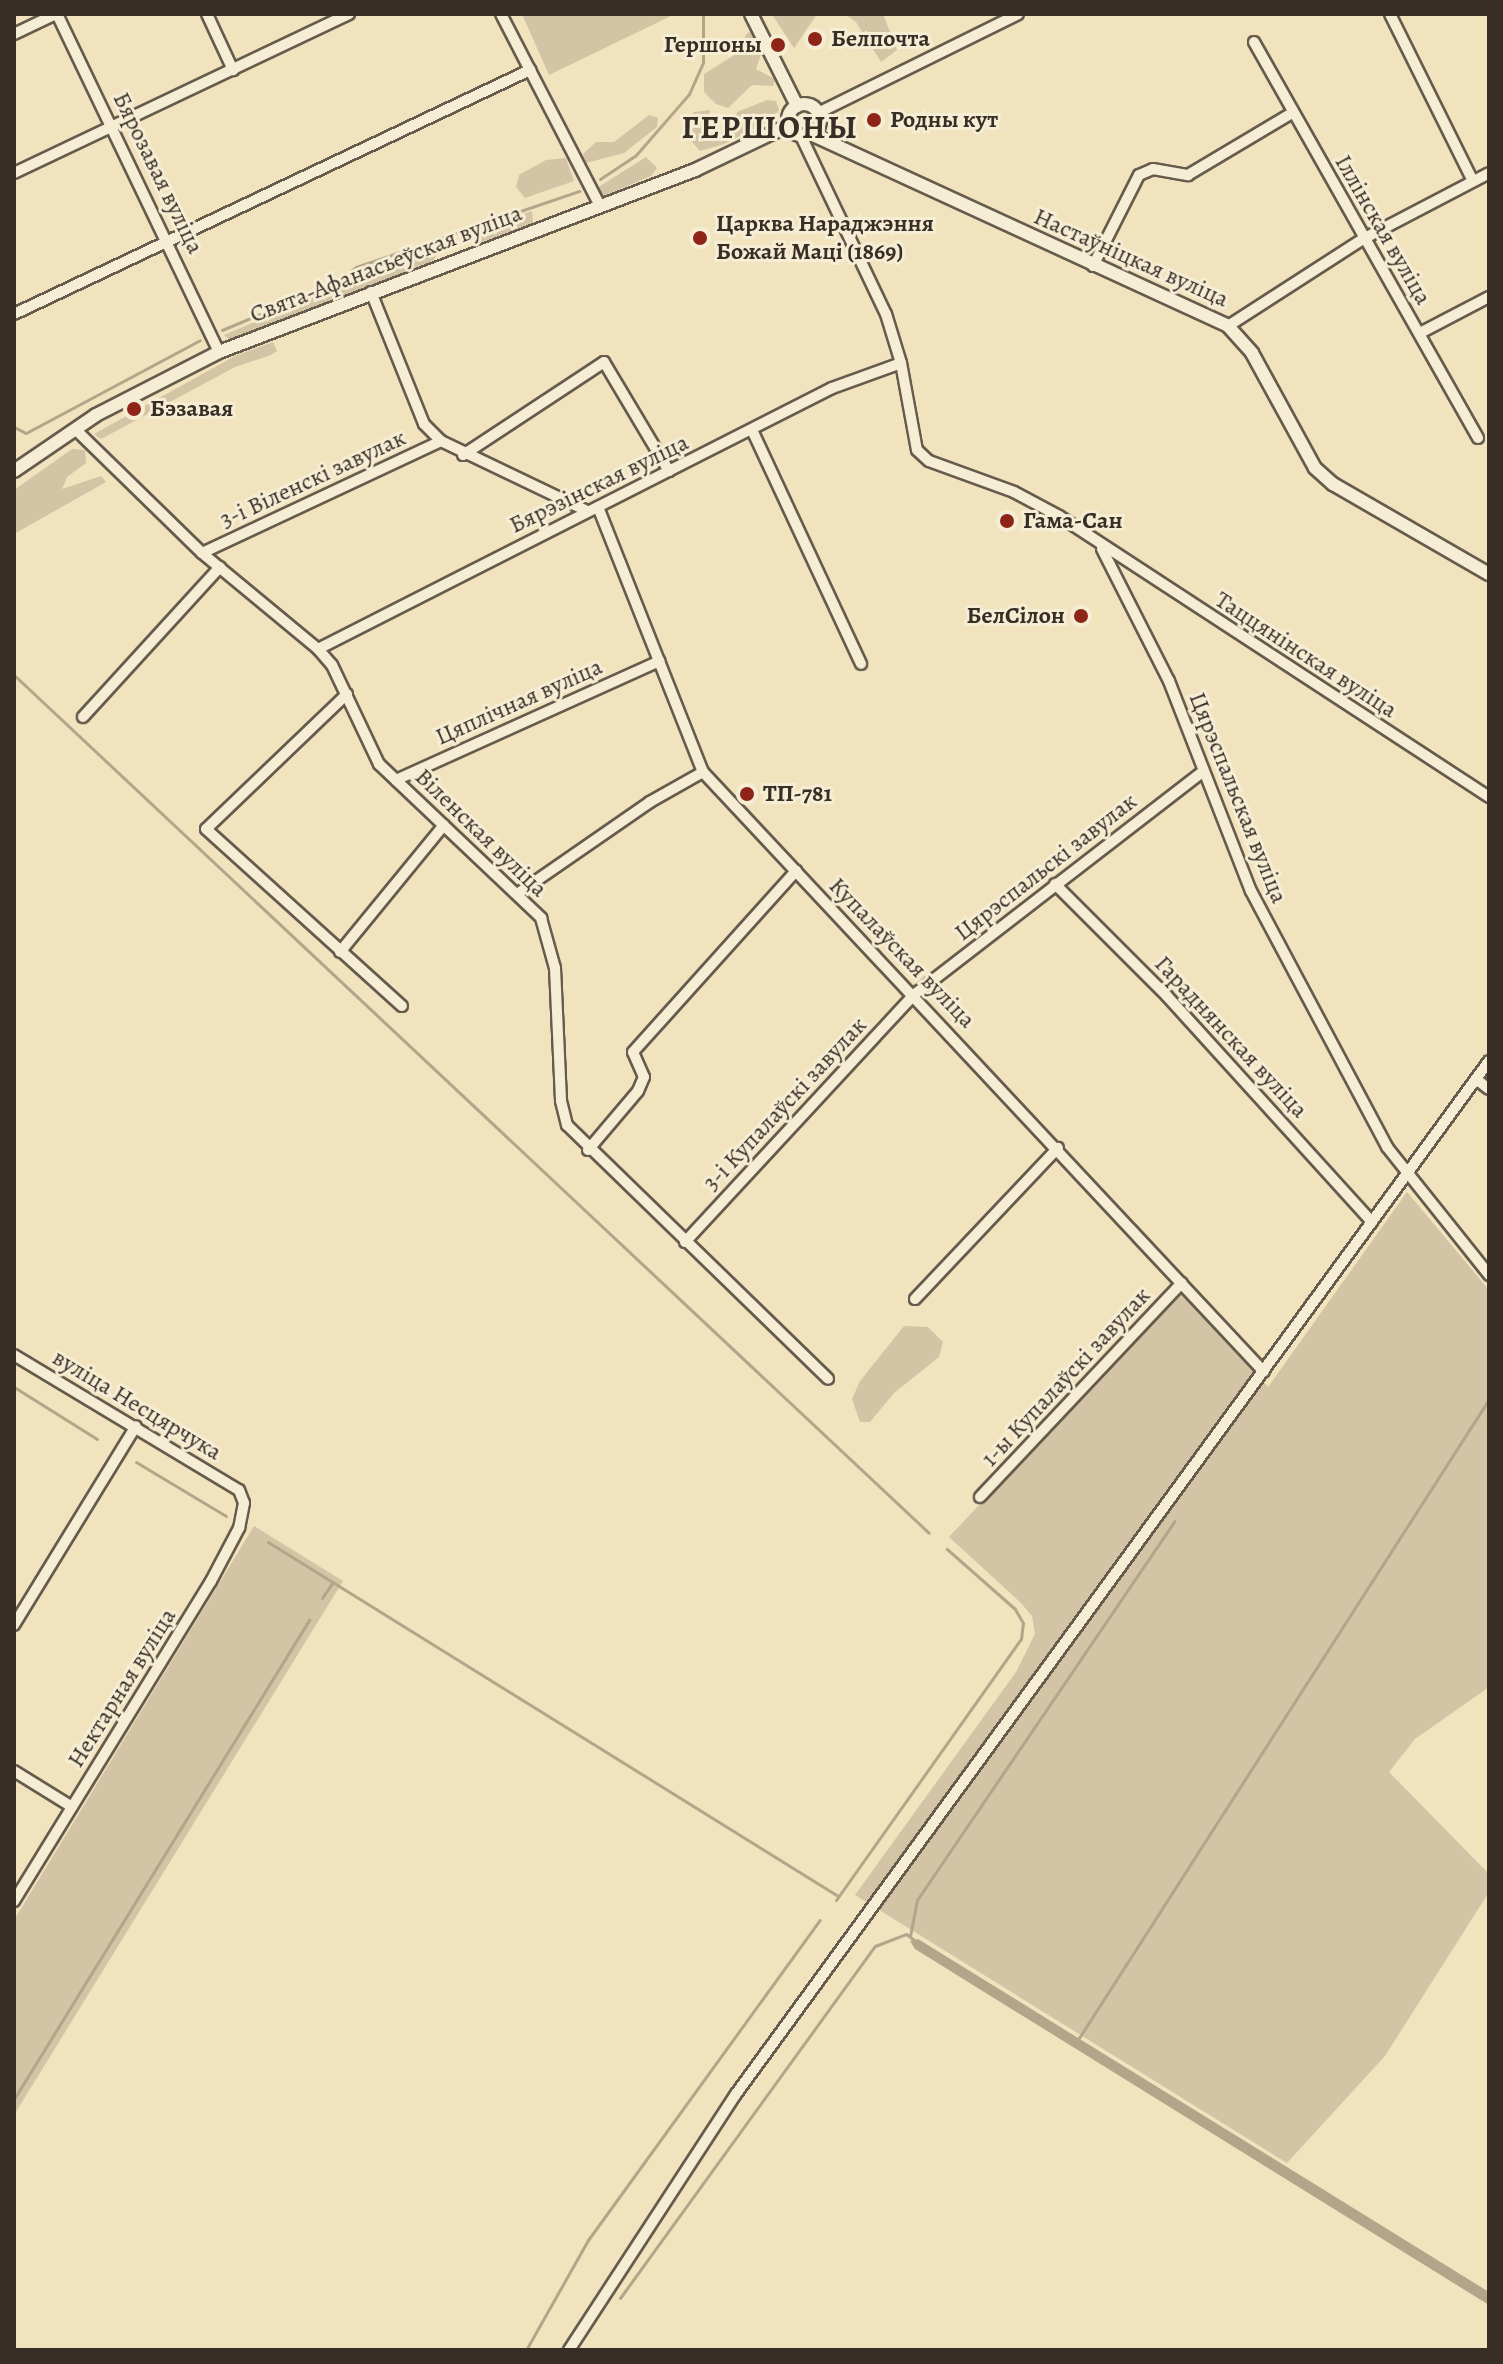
<!DOCTYPE html>
<meta charset="utf-8">
<style>
body{margin:0}
#map{position:relative;width:1503px;height:2364px;overflow:hidden;background:#f1e3be;font-family:Alegreya,serif}
div>[style]{position:absolute}
[style*='--x']{left:calc(var(--x)*1px);top:calc(var(--y)*1px);width:calc(var(--w)*1px);rotate:calc(var(--a)*1deg)}
.green>*{inset:0;background:#d2c4a4}
.water>*{inset:0;background:#b2a58a}
.stream>*{height:3px;margin:-1.5px;padding:0 1.5px;transform-origin:1.5px;border-radius:1.5px;background:#b2a58a}
.roads{filter:drop-shadow(2px 0 #665b4c) drop-shadow(-2px 0 #665b4c) drop-shadow(0 2px #665b4c) drop-shadow(0 -2px #665b4c)}
.minor>*{height:10px;margin:-5px;padding:0 5px;transform-origin:5px;border-radius:5px;background:#f6edd5}
.tertiary>*{height:12px;margin:-6px;padding:0 6px;transform-origin:6px;border-radius:6px;background:#f6edd5}
.tertiary>.ring{margin:-6px;padding:0;box-sizing:content-box;background:none;border:12px solid #f6edd5;border-radius:50%}
.dots>*{width:22px;height:22px;translate:-50% -50%;box-sizing:border-box;border:4px solid #f6edd5;border-radius:50%}
span{translate:-50% -50%;white-space:nowrap;text-align:center;line-height:1.15;-webkit-text-stroke:6px #f6edd5;paint-order:stroke}
.poi-label{font-size:24px;color:#382e26;font-weight:700}
.left{translate:0 -50%;text-align:left}
.right{translate:-100% -50%;text-align:right}
.street-label{font-size:24px;color:#382e26}
.district-label{font-size:32px;color:#382e26;font-weight:700;letter-spacing:2px}
.frame{position:absolute;inset:0;border:16px solid #382e26;pointer-events:none}
</style>
<div id="map">
<div class="green">
<div style="clip-path:polygon(522px 14px,675px 14px,549px 75px)"></div>
<div style="clip-path:polygon(817px 14px,794px 48px,773px 16px,776px 14px)"></div>
<div style="clip-path:polygon(845px 14px,883px 14px,897px 50px,881px 62px,856px 22px)"></div>
<div style="clip-path:polygon(755px 31px,764px 45px,756px 69px,775px 79px,773px 86px,752px 85px,728px 108px,716px 104px,704px 92px,704px 74px,736px 54px,747px 33px)"></div>
<div style="clip-path:polygon(767px 100px,776px 101px,779px 110px,771px 120px,724px 144px,700px 151px,687px 136px,684px 125px,694px 112px,710px 110px,707px 130px,721px 133px,734px 124px,737px 112px)"></div>
<div style="clip-path:polygon(649px 115px,658px 118px,657px 127px,624px 153px,586px 163px,583px 154px,596px 142px,614px 142px)"></div>
<div style="clip-path:polygon(646px 157px,657px 168px,651px 176px,603px 196px,597px 188px)"></div>
<div style="clip-path:polygon(566px 158px,574px 181px,525px 198px,516px 187px,519px 175px,546px 160px)"></div>
<div style="clip-path:polygon(532px 211px,533px 223px,479px 243px,473px 239px,476px 230px)"></div>
<div style="clip-path:polygon(431px 248px,437px 254px,433px 261px,230px 340px,224px 335px)"></div>
<div style="clip-path:polygon(273px 342px,277px 351px,271px 355px,235px 367px,101px 439px,94px 434px,235px 356px)"></div>
<div style="clip-path:polygon(72px 449px,85px 450px,86px 463px,67px 477px,62px 489px,101px 476px,106px 482px,14px 534px,14px 490px)"></div>
<div style="clip-path:polygon(1407px 1192px,1489px 1290px,1489px 1687px,1415px 1739px,1389px 1772px,1489px 1874px,1489px 1892px,1385px 2056px,1287px 2163px,855px 1895px,1016px 1672px,1035px 1634px,1032px 1616px,1021px 1603px,949px 1537px,1180px 1292px,1268px 1387px)"></div>
<div style="clip-path:polygon(904px 1326px,928px 1327px,943px 1342px,939px 1357px,894px 1393px,870px 1422px,860px 1422px,852px 1399px,860px 1381px)"></div>
<div style="clip-path:polygon(254px 1526px,343px 1581px,14px 2115px,14px 1920px)"></div>
</div>
<div class="water">
<div style="clip-path:polygon(918px 1939px,1489px 2292px,1489px 2305px,915px 1949px,910px 1941px)"></div>
</div>
<div class="stream">
<div style="--x:600;--y:179;--w:43;--a:-33.7"></div>
<div style="--x:636;--y:155;--w:81;--a:-49"></div>
<div style="--x:689;--y:94;--w:35;--a:-66"></div>
<div style="--x:703;--y:62;--w:48;--a:-90"></div>
<div style="--x:222;--y:330;--w:121;--a:-22.8"></div>
<div style="--x:334;--y:283;--w:27;--a:-36"></div>
<div style="--x:356;--y:267;--w:236;--a:-18.8"></div>
<div style="--x:14;--y:427;--w:13;--a:27"></div>
<div style="--x:26;--y:433;--w:197;--a:-28.1"></div>
<div style="--x:14;--y:675;--w:1254;--a:43.16"></div>
<div style="--x:14;--y:1387;--w:98;--a:32.1"></div>
<div style="--x:136;--y:1462;--w:105;--a:31"></div>
<div style="--x:268;--y:1542;--w:671;--a:31.84"></div>
<div style="--x:322;--y:1598;--w:18;--a:-56"></div>
<div style="--x:836;--y:1900;--w:320;--a:-54.7"></div>
<div style="--x:1021;--y:1639;--w:16;--a:-83"></div>
<div style="--x:1023;--y:1623;--w:16;--a:-120"></div>
<div style="--x:1015;--y:1609;--w:91;--a:-138.6"></div>
<div style="--x:910;--y:1936;--w:37;--a:-79"></div>
<div style="--x:917;--y:1900;--w:458;--a:-55.8"></div>
<div style="--x:1077;--y:2041;--w:763;--a:-57.31"></div>
<div style="--x:14;--y:2099;--w:563;--a:-58.37"></div>
<div style="--x:620;--y:2298;--w:435;--a:-54.1"></div>
<div style="--x:875;--y:1946;--w:33;--a:-21"></div>
<div style="--x:906;--y:1934;--w:9;--a:36"></div>
<div style="--x:526;--y:2350;--w:126;--a:-60.6"></div>
<div style="--x:588;--y:2240;--w:395;--a:-54.1"></div>
</div>
<div class="roads">
<div class="minor">
<div style="--x:57;--y:14;--w:375;--a:64.4"></div>
<div style="--x:207;--y:14;--w:62;--a:65.1"></div>
<div style="--x:501;--y:14;--w:216;--a:62.7"></div>
<div style="--x:1390;--y:14;--w:186;--a:63.6"></div>
<div style="--x:14;--y:34;--w:47;--a:-25.5"></div>
<div style="--x:1254;--y:42;--w:455;--a:60.5"></div>
<div style="--x:818;--y:113;--w:223;--a:-26.3"></div>
<div style="--x:801;--y:136;--w:197;--a:64.5"></div>
<div style="--x:886;--y:314;--w:51;--a:73"></div>
<div style="--x:901;--y:363;--w:88;--a:79.6"></div>
<div style="--x:917;--y:450;--w:16;--a:43"></div>
<div style="--x:929;--y:461;--w:90;--a:20"></div>
<div style="--x:1014;--y:492;--w:51;--a:28.1"></div>
<div style="--x:1059;--y:516;--w:514;--a:33.16"></div>
<div style="--x:14;--y:173;--w:371;--a:-25.4"></div>
<div style="--x:1093;--y:266;--w:102;--a:-63.2"></div>
<div style="--x:1139;--y:175;--w:15;--a:-23"></div>
<div style="--x:1153;--y:169;--w:36;--a:10"></div>
<div style="--x:1188;--y:175;--w:121;--a:-30.8"></div>
<div style="--x:371;--y:292;--w:142;--a:68.1"></div>
<div style="--x:424;--y:424;--w:24;--a:45"></div>
<div style="--x:441;--y:441;--w:162;--a:25.6"></div>
<div style="--x:14;--y:314;--w:571;--a:-25.31"></div>
<div style="--x:1228;--y:326;--w:161;--a:-32.8"></div>
<div style="--x:1363;--y:239;--w:142;--a:-27.6"></div>
<div style="--x:1420;--y:333;--w:78;--a:-27.6"></div>
<div style="--x:75;--y:429;--w:177;--a:44.3"></div>
<div style="--x:202;--y:553;--w:151;--a:39.6"></div>
<div style="--x:318;--y:649;--w:21;--a:49"></div>
<div style="--x:332;--y:665;--w:110;--a:64.6"></div>
<div style="--x:379;--y:764;--w:224;--a:43.5"></div>
<div style="--x:541;--y:918;--w:52;--a:74.4"></div>
<div style="--x:555;--y:968;--w:133;--a:87.4"></div>
<div style="--x:561;--y:1101;--w:25;--a:76"></div>
<div style="--x:567;--y:1125;--w:364;--a:44.2"></div>
<div style="--x:752;--y:430;--w:258;--a:65"></div>
<div style="--x:463;--y:455;--w:169;--a:-33.4"></div>
<div style="--x:604;--y:362;--w:127;--a:59.2"></div>
<div style="--x:598;--y:507;--w:285;--a:68.4"></div>
<div style="--x:703;--y:772;--w:821;--a:46.92"></div>
<div style="--x:1102;--y:549;--w:148;--a:63.1"></div>
<div style="--x:1169;--y:681;--w:225;--a:68.7"></div>
<div style="--x:1251;--y:891;--w:290;--a:62"></div>
<div style="--x:1387;--y:1147;--w:164;--a:51.4"></div>
<div style="--x:202;--y:553;--w:264;--a:-25.1"></div>
<div style="--x:318;--y:649;--w:576;--a:-26.92"></div>
<div style="--x:832;--y:388;--w:73;--a:-19.9"></div>
<div style="--x:347;--y:694;--w:195;--a:136.2"></div>
<div style="--x:206;--y:829;--w:264;--a:42.1"></div>
<div style="--x:83;--y:717;--w:203;--a:-47.6"></div>
<div style="--x:396;--y:780;--w:289;--a:-24.3"></div>
<div style="--x:1055;--y:884;--w:158;--a:45"></div>
<div style="--x:1167;--y:996;--w:305;--a:47.8"></div>
<div style="--x:517;--y:894;--w:162;--a:-34.7"></div>
<div style="--x:650;--y:802;--w:61;--a:-29.5"></div>
<div style="--x:340;--y:952;--w:164;--a:-50.7"></div>
<div style="--x:1476;--y:1079;--w:16;--a:38"></div>
<div style="--x:588;--y:1150;--w:77;--a:-49.7"></div>
<div style="--x:638;--y:1091;--w:15;--a:-67"></div>
<div style="--x:644;--y:1077;--w:27;--a:-114"></div>
<div style="--x:633;--y:1052;--w:244;--a:-48"></div>
<div style="--x:685;--y:1242;--w:338;--a:-47.2"></div>
<div style="--x:915;--y:994;--w:361;--a:-37.7"></div>
<div style="--x:915;--y:1299;--w:208;--a:-46.6"></div>
<div style="--x:14;--y:1355;--w:262;--a:31"></div>
<div style="--x:239;--y:1490;--w:14;--a:69"></div>
<div style="--x:244;--y:1503;--w:25;--a:101"></div>
<div style="--x:239;--y:1528;--w:60;--a:117.8"></div>
<div style="--x:211;--y:1581;--w:376;--a:121.6"></div>
<div style="--x:980;--y:1497;--w:294;--a:-46.7"></div>
<div style="--x:14;--y:1625;--w:233;--a:-58.5"></div>
<div style="--x:14;--y:1771;--w:68;--a:31.8"></div>
<div style="--x:569;--y:2350;--w:306;--a:-56.9"></div>
<div style="--x:736;--y:2094;--w:1278;--a:-53.91"></div>
</div>
<div class="tertiary">
<div style="--x:751;--y:14;--w:103;--a:63.4"></div>
<div class="ring" style="left:788px;top:104px;width:20px;height:20px"></div>
<div style="--x:811;--y:134;--w:459;--a:24.7"></div>
<div style="--x:1228;--y:326;--w:36;--a:48"></div>
<div style="--x:1252;--y:353;--w:131;--a:61.3"></div>
<div style="--x:1315;--y:468;--w:24;--a:42"></div>
<div style="--x:1333;--y:484;--w:180;--a:30"></div>
<div style="--x:14;--y:471;--w:99;--a:-34.3"></div>
<div style="--x:96;--y:415;--w:138;--a:-27.1"></div>
<div style="--x:219;--y:352;--w:510;--a:-20.92"></div>
<div style="--x:695;--y:170;--w:104;--a:-25.6"></div>
</div>
</div>
<div class="dots">
<div style="left:815px;top:39px;background:#8f2418"></div>
<div style="left:778px;top:45px;background:#8f2418"></div>
<div style="left:874px;top:120px;background:#8f2418"></div>
<div style="left:700px;top:238px;background:#8f2418"></div>
<div style="left:134px;top:409px;background:#8f2418"></div>
<div style="left:1007px;top:521px;background:#8f2418"></div>
<div style="left:1081px;top:616px;background:#8f2418"></div>
<div style="left:747px;top:794px;background:#8f2418"></div>
</div>
<div class="poi-label">
<span class="left" style="left:831px;top:39px">Белпочта</span>
<span class="right" style="left:762px;top:45px">Гершоны</span>
<span class="left" style="left:890px;top:120px">Родны кут</span>
<span class="left" style="left:716px;top:238px">Царква Нараджэння<br>Божай Маці (1869)</span>
<span class="left" style="left:150px;top:409px">Бэзавая</span>
<span class="left" style="left:1023px;top:521px">Гама-Сан</span>
<span class="right" style="left:1065px;top:616px">БелСілон</span>
<span class="left" style="left:763px;top:794px">ТП-781</span>
</div>
<div class="street-label">
<span style="left:158px;top:173px;rotate:64deg">Бярозавая вуліца</span>
<span style="left:1383px;top:230px;rotate:60deg">Іллінская вуліца</span>
<span style="left:1131px;top:258px;rotate:24deg">Настаўніцкая вуліца</span>
<span style="left:386px;top:264px;rotate:-21deg">Свята-Афанасьеўская вуліца</span>
<span style="left:313px;top:479px;rotate:-25deg">3-і Віленскі завулак</span>
<span style="left:599px;top:484px;rotate:-26deg">Бярэзінская вуліца</span>
<span style="left:1306px;top:655px;rotate:33deg">Таццянінская вуліца</span>
<span style="left:519px;top:702px;rotate:-24deg">Цяплічная вуліца</span>
<span style="left:1238px;top:798px;rotate:68deg">Цярэспальская вуліца</span>
<span style="left:481px;top:833px;rotate:44deg">Віленская вуліца</span>
<span style="left:1046px;top:867px;rotate:-38deg">Цярэспальскі завулак</span>
<span style="left:902px;top:953px;rotate:46deg">Купалаўская вуліца</span>
<span style="left:1231px;top:1037px;rotate:47deg">Гараднянская вуліца</span>
<span style="left:785px;top:1104px;rotate:-47deg">3-і Купалаўскі завулак</span>
<span style="left:1066px;top:1377px;rotate:-47deg">1-ы Купалаўскі завулак</span>
<span style="left:137px;top:1405px;rotate:31deg">вуліца Несцярчука</span>
<span style="left:122px;top:1688px;rotate:-58deg">Нектарная вуліца</span>
</div>
<div class="district-label">
<span style="left:770px;top:127px">ГЕРШОНЫ</span>
</div>
<div class="frame"></div>
</div>
